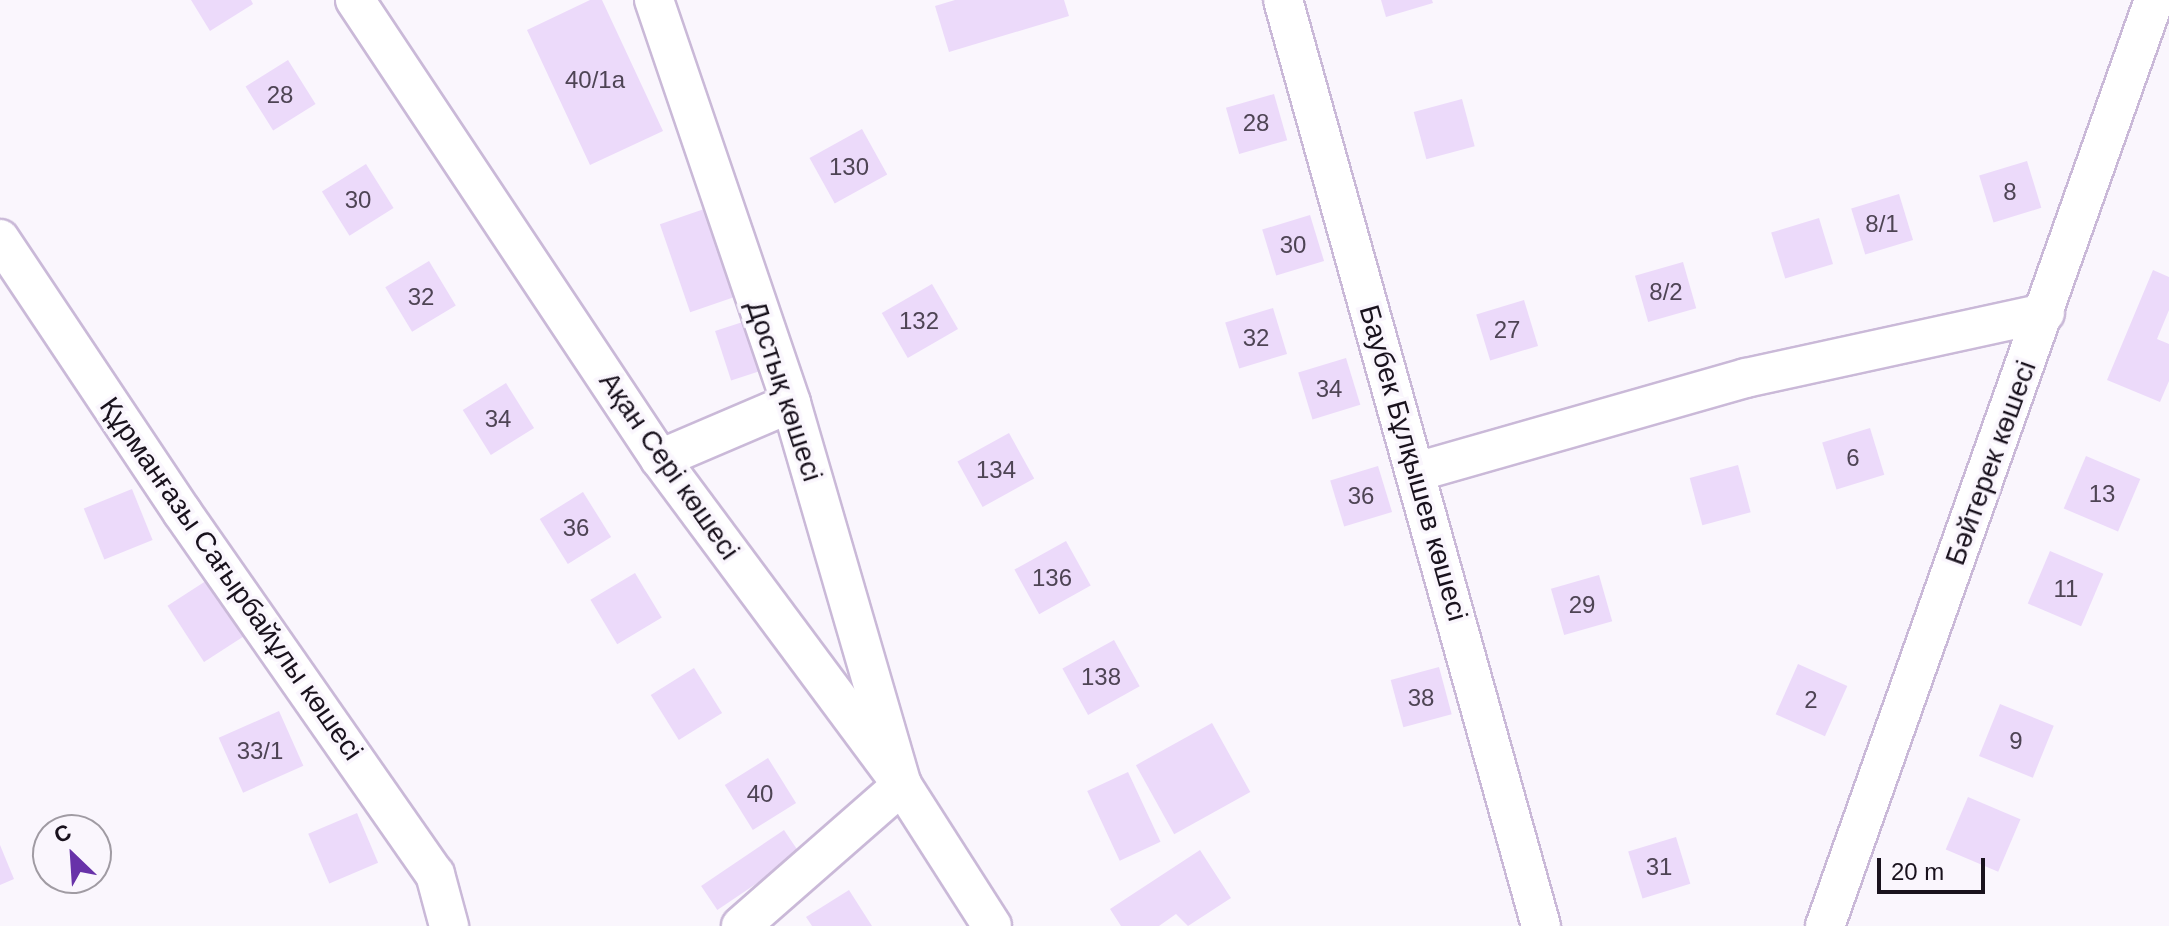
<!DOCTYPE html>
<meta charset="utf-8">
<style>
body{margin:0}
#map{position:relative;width:2169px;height:926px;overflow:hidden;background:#faf6fd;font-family:Helvetica,sans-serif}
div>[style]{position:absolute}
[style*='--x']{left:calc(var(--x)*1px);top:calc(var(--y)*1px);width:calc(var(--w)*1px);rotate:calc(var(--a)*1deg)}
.building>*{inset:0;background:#ecdafa;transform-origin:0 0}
.roads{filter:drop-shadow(2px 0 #cab9d8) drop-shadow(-2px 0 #cab9d8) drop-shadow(0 2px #cab9d8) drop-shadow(0 -2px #cab9d8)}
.minor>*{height:38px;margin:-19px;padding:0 19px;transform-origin:19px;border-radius:19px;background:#fff}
span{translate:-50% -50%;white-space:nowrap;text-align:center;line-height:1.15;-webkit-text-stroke:7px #faf6fd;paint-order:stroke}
.number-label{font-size:24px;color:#4e4454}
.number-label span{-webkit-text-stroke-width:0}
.street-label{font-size:28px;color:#19121d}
.north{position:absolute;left:32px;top:814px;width:80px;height:80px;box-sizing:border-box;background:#faf6fd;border:2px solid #a09ba3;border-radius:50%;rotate:335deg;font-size:22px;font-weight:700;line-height:32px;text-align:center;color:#19121d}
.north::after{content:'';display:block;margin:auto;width:28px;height:36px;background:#6832a9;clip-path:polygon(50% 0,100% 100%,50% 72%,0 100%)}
.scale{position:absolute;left:1877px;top:858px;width:108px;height:36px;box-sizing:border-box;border:4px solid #19121d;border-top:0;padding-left:10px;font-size:24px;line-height:28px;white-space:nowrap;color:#19121d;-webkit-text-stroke:6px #faf6fd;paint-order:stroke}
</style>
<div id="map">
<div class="building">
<div style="clip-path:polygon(191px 0,251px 0,253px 4px,210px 31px)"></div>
<div style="clip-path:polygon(590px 0,602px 0,663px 131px,590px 165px,527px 30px)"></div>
<div style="clip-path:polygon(955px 0,1064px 0,1069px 16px,949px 52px,935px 6px)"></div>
<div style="clip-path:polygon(1381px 0,1432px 0,1433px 3px,1386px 17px)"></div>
<div style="left:288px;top:60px;width:52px;height:50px;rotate:58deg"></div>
<div style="left:1274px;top:94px;width:48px;height:50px;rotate:74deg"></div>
<div style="left:1462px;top:99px;width:49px;height:50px;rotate:75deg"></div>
<div style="left:862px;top:129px;width:52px;height:60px;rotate:61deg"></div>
<div style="left:2027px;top:161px;width:49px;height:50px;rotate:73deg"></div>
<div style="left:366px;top:164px;width:52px;height:52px;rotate:58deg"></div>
<div style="left:1899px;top:194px;width:48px;height:50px;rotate:73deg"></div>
<div style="left:710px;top:207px;width:93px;height:53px;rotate:71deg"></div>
<div style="left:1310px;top:215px;width:48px;height:50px;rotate:73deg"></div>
<div style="left:1819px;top:218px;width:48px;height:50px;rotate:73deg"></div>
<div style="left:429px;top:261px;width:52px;height:51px;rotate:59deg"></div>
<div style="left:1683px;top:262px;width:48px;height:50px;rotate:74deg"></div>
<div style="clip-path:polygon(2153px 270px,2169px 277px,2169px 310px,2157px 339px,2169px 344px,2169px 381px,2160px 402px,2107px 380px)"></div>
<div style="left:932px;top:284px;width:52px;height:58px;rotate:60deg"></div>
<div style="left:1524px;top:300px;width:48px;height:50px;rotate:73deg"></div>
<div style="left:1273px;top:308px;width:48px;height:50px;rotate:73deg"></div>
<div style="left:755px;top:318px;width:52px;height:42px;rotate:72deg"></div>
<div style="left:1346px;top:358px;width:49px;height:50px;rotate:73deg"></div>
<div style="left:506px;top:383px;width:53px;height:51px;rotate:58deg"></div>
<div style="left:1870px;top:428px;width:49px;height:50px;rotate:73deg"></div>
<div style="left:1009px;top:433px;width:52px;height:59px;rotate:61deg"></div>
<div style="left:2086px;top:456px;width:59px;height:57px;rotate:23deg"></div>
<div style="left:1738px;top:465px;width:49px;height:50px;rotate:75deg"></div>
<div style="left:1378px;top:466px;width:48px;height:50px;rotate:73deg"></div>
<div style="left:132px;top:489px;width:55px;height:52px;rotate:68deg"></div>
<div style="left:583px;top:492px;width:53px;height:51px;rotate:58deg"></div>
<div style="left:1066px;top:541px;width:51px;height:59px;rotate:61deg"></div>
<div style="left:2050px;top:551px;width:58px;height:57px;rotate:23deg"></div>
<div style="left:635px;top:573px;width:52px;height:52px;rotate:59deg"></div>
<div style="left:1599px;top:575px;width:48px;height:50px;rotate:74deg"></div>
<div style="left:212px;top:577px;width:67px;height:53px;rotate:57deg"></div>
<div style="left:1114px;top:640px;width:53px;height:59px;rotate:61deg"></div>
<div style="left:1798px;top:664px;width:54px;height:55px;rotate:24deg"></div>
<div style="left:1439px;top:667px;width:49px;height:50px;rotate:75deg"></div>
<div style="left:694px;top:668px;width:53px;height:51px;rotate:58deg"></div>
<div style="left:2000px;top:704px;width:58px;height:56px;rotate:22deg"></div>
<div style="left:279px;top:711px;width:60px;height:66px;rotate:66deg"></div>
<div style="left:1212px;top:723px;width:79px;height:87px;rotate:61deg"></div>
<div style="left:768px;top:758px;width:53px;height:51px;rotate:58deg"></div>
<div style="left:1128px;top:772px;width:77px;height:45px;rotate:65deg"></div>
<div style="left:1968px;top:797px;width:57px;height:57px;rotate:23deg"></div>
<div style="left:357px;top:813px;width:54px;height:53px;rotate:67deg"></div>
<div style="left:784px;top:830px;width:29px;height:100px;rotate:56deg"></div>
<div style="left:1676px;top:837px;width:49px;height:50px;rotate:73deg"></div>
<div style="clip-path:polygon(0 845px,14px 879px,0 885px)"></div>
<div style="clip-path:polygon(1200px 850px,1231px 898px,1188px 926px,1176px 914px,1159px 926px,1121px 926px,1110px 909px)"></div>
<div style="clip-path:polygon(849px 890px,872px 926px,812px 926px,806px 917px)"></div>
</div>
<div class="roads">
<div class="minor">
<div style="--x:355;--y:0;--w:551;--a:56.4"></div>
<div style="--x:660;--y:459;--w:406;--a:53.4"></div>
<div style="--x:902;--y:785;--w:167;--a:57.4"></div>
<div style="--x:654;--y:0;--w:426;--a:71.2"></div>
<div style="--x:791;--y:403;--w:398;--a:73.8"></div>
<div style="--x:902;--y:785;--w:214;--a:138.8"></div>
<div style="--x:1283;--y:0;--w:961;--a:74.43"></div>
<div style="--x:0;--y:239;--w:328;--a:56.3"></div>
<div style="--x:182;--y:512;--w:442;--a:55.1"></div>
<div style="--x:435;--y:874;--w:54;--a:74.9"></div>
<div style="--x:660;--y:459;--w:142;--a:-23.1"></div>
<div style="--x:1416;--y:472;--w:343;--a:-15.9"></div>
<div style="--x:1746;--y:378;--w:306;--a:-12.3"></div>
<div style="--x:1825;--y:926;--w:983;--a:-70.44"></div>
</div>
</div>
<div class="number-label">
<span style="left:595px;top:80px">40/1а</span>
<span style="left:280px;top:95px">28</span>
<span style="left:1256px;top:123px">28</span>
<span style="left:849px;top:167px">130</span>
<span style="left:2010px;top:192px">8</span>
<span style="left:358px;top:200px">30</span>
<span style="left:1882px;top:224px">8/1</span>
<span style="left:1293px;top:245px">30</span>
<span style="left:1666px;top:292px">8/2</span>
<span style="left:421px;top:297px">32</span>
<span style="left:919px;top:321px">132</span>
<span style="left:1507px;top:330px">27</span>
<span style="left:1256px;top:338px">32</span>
<span style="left:1329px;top:389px">34</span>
<span style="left:498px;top:419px">34</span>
<span style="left:1853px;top:458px">6</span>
<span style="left:996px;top:470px">134</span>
<span style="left:2102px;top:494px">13</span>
<span style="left:1361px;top:496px">36</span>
<span style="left:576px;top:528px">36</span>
<span style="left:1052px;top:578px">136</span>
<span style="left:2066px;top:589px">11</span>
<span style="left:1582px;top:605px">29</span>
<span style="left:1101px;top:677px">138</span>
<span style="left:1421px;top:698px">38</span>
<span style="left:1811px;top:700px">2</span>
<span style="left:2016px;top:741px">9</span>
<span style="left:260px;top:751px">33/1</span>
<span style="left:760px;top:794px">40</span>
<span style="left:1659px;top:867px">31</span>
</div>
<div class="street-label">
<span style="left:784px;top:391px;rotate:72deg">Достық көшесі</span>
<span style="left:1413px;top:463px;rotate:74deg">Баубек Бұлқышев көшесі</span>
<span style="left:1991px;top:463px;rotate:-70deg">Бәйтерек көшесі</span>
<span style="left:669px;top:466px;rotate:55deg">Ақан Сері көшесі</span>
<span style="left:231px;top:579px;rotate:55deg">Құрманғазы Сағырбайұлы көшесі</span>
</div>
<div class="north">С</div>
<div class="scale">20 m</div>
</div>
